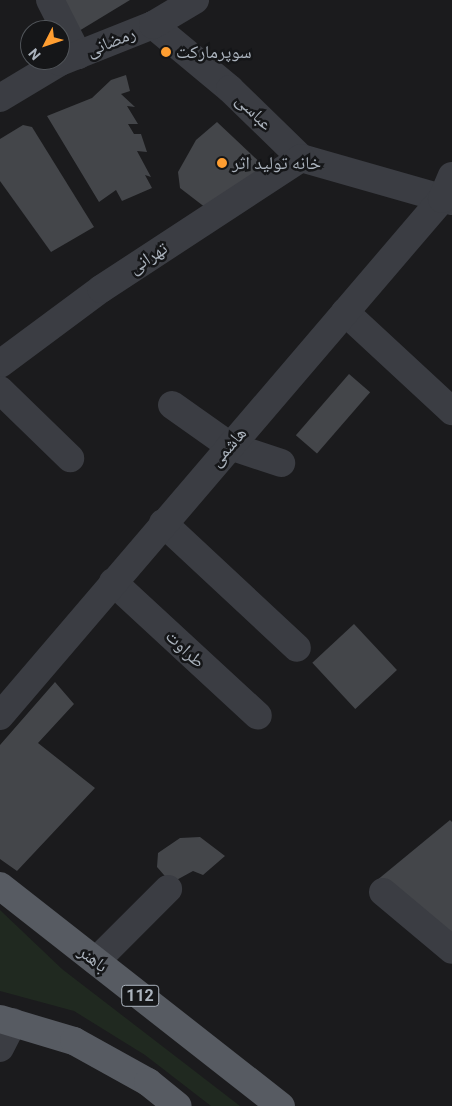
<!DOCTYPE html>
<meta charset="utf-8">
<style>
body{margin:0}
#map{position:relative;width:452px;height:1106px;overflow:hidden;background:#1b1b1d;font-family:Roboto,"Noto Naskh Arabic",sans-serif}
div>[style]{position:absolute}
[style*='--x']{left:calc(var(--x)*1px);top:calc(var(--y)*1px);width:calc(var(--w)*1px);rotate:calc(var(--a)*1deg)}
.green>*{inset:0;background:#202920}
.building>*{inset:0;background:#44464a;transform-origin:0 0}
.minor>*{height:28px;margin:-14px;padding:0 14px;transform-origin:14px;border-radius:14px;background:#3b3d43}
.major>*{height:28px;margin:-14px;padding:0 14px;transform-origin:14px;border-radius:14px;background:#575b62}
.dots>*{width:14px;height:14px;translate:-50% -50%;box-sizing:border-box;border:2px solid #151618;border-radius:50%}
span{translate:-50% -50%;white-space:nowrap;text-align:center;line-height:1.15;-webkit-text-stroke:5px #151618;paint-order:stroke}
.shield-label span{padding:1px 4px;background:#151618;border:1px solid;border-radius:4px;-webkit-text-stroke-width:0}
.shield-label{font-size:16px;color:#acb4be;font-weight:700}
.street-label{font-size:18px;color:#acb4be}
.poi-label{font-size:18px;color:#acb4be}
.left{translate:0 -50%;text-align:left}
.north{position:absolute;left:20px;top:20px;width:50px;height:50px;box-sizing:border-box;background:#151618;border:1px solid #51555a;border-radius:50%;rotate:229deg;font-size:14px;font-weight:700;line-height:20px;text-align:center;color:#acb4be}
.north::after{content:'';display:block;margin:auto;width:18px;height:22px;background:#ff9e31;clip-path:polygon(50% 0,100% 100%,50% 72%,0 100%)}
</style>
<div id="map">
<div class="green">
<div style="clip-path:polygon(0 910px,62px 969px,240px 1106px,211px 1106px,145px 1055px,74px 1011px,0 991px)"></div>
</div>
<div class="building">
<div style="clip-path:polygon(53px 0,130px 0,74px 34px)"></div>
<div style="clip-path:polygon(126px 75px,130px 91px,121px 94px,135px 107px,127px 106px,138px 124px,128px 124px,134px 134px,141px 134px,147px 152px,137px 151px,151px 177px,145px 175px,152px 188px,122px 201px,116px 190px,99px 202px,47px 116px,92px 98px,111px 80px)"></div>
<div style="clip-path:polygon(217px 122px,267px 169px,206px 208px,180px 188px,178px 172px,196px 140px)"></div>
<div style="clip-path:polygon(23px 125px,32px 127px,94px 227px,51px 252px,0 181px,0 139px)"></div>
<div style="left:349px;top:374px;width:28px;height:81px;rotate:41deg"></div>
<div style="left:354px;top:624px;width:63px;height:57px;rotate:47deg"></div>
<div style="clip-path:polygon(55px 682px,74px 704px,38px 743px,95px 788px,17px 871px,0 859px,0 745px)"></div>
<div style="clip-path:polygon(450px 820px,452px 822px,452px 938px,376px 881px)"></div>
<div style="clip-path:polygon(200px 837px,225px 856px,203px 875px,193px 871px,171px 883px,157px 867px,158px 853px,180px 838px)"></div>
</div>
<div class="minor">
<div style="--x:50;--y:0;--w:62;--a:63"></div>
<div style="--x:153;--y:25;--w:100;--a:39.7"></div>
<div style="--x:230;--y:89;--w:99;--a:44.2"></div>
<div style="--x:301;--y:158;--w:157;--a:15.9"></div>
<div style="--x:0;--y:98;--w:70;--a:-31"></div>
<div style="--x:60;--y:62;--w:100;--a:-21.7"></div>
<div style="--x:153;--y:25;--w:49;--a:-30.8"></div>
<div style="--x:345;--y:312;--w:146;--a:42.8"></div>
<div style="--x:0;--y:364;--w:126;--a:-36.6"></div>
<div style="--x:101;--y:289;--w:239;--a:-33.2"></div>
<div style="--x:0;--y:390;--w:98;--a:44.2"></div>
<div style="--x:172;--y:405;--w:71;--a:35.3"></div>
<div style="--x:230;--y:446;--w:54;--a:18.4"></div>
<div style="--x:163;--y:523;--w:183;--a:43"></div>
<div style="--x:113;--y:582;--w:197;--a:42.7"></div>
<div style="--x:0;--y:716;--w:680;--a:-49.47"></div>
<div style="--x:442;--y:199;--w:25;--a:-67"></div>
<div style="--x:383;--y:892;--w:90;--a:40"></div>
<div style="--x:96;--y:961;--w:102;--a:-45"></div>
<div style="--x:0;--y:1048;--w:29;--a:-63"></div>
</div>
<div class="major">
<div style="--x:0;--y:886;--w:357;--a:38.1"></div>
<div style="--x:0;--y:1019;--w:77;--a:16.6"></div>
<div style="--x:74;--y:1041;--w:85;--a:29"></div>
<div style="--x:148;--y:1082;--w:38;--a:39"></div>
</div>
<div class="dots">
<div style="left:166px;top:52px;background:#ff9e31"></div>
<div style="left:222px;top:163px;background:#ff9e31"></div>
</div>
<div class="shield-label">
<span style="left:140px;top:996px">112</span>
</div>
<div class="street-label">
<span style="left:111px;top:42px;rotate:-22deg">رمضانی</span>
<span style="left:254px;top:112px;rotate:45deg">عباسی</span>
<span style="left:148px;top:258px;rotate:-33deg">تهرانی</span>
<span style="left:228px;top:447px;rotate:-49deg">هاشمی</span>
<span style="left:185px;top:649px;rotate:43deg">طراوت</span>
<span style="left:93px;top:959px;rotate:38deg">باهنر</span>
</div>
<div class="poi-label">
<span class="left" style="left:176px;top:52px">سوپرمارکت</span>
<span class="left" style="left:232px;top:163px">خانه تولید اثر</span>
</div>
<div class="north">N</div>
</div>
